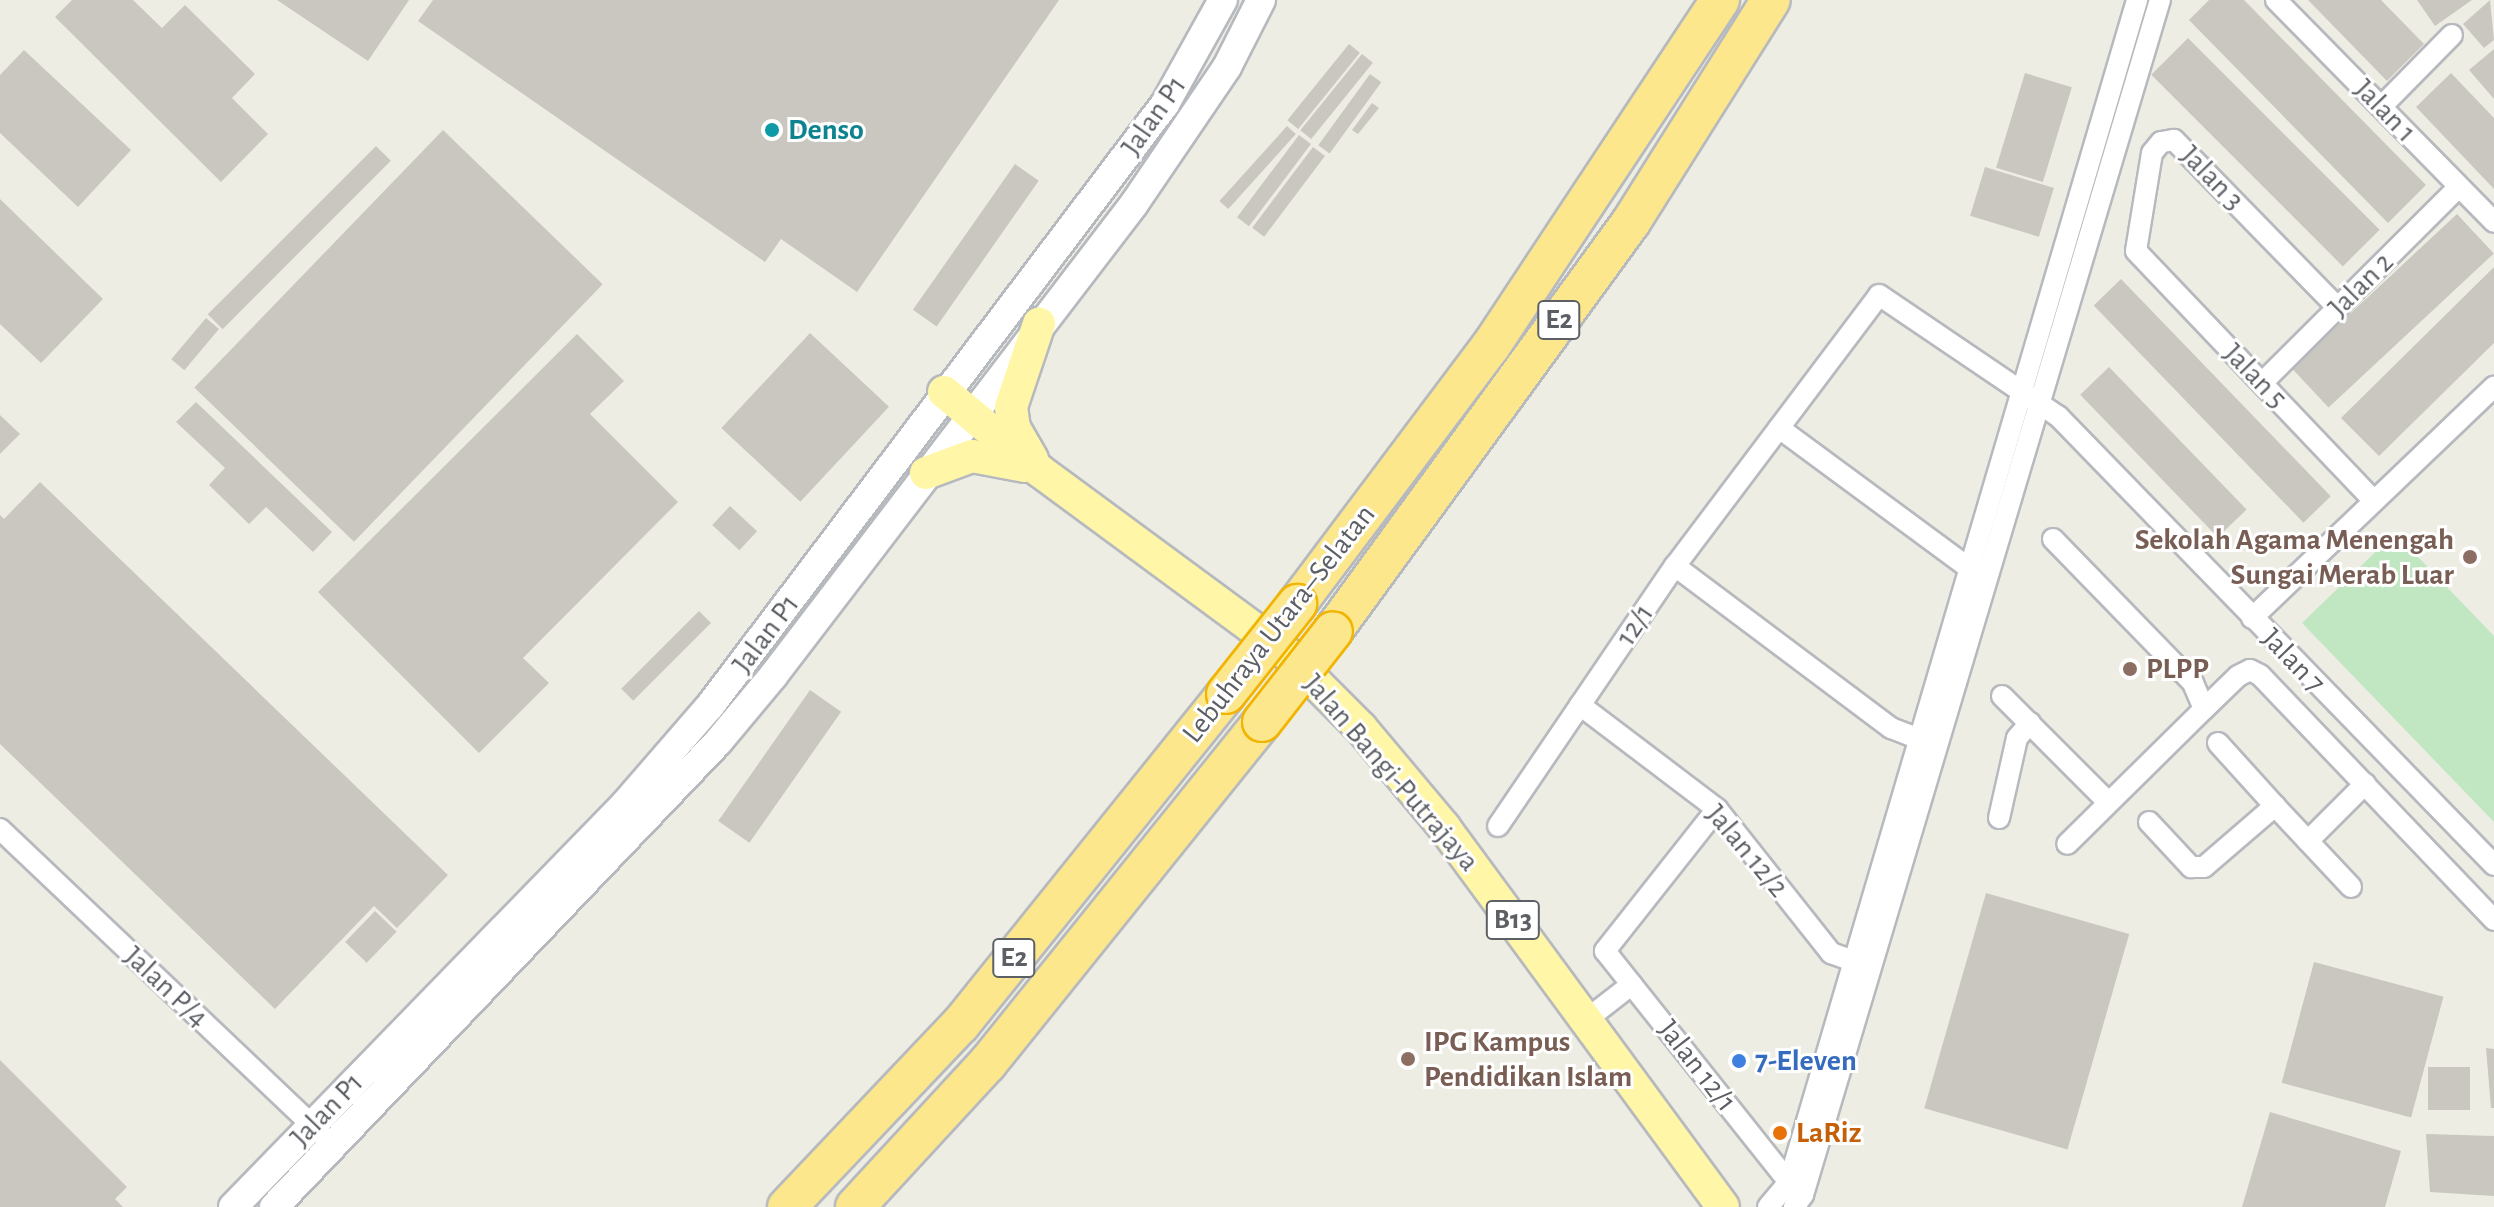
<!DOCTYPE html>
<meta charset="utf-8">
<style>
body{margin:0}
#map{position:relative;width:2494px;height:1207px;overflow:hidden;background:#eeede4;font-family:"Alegreya Sans",sans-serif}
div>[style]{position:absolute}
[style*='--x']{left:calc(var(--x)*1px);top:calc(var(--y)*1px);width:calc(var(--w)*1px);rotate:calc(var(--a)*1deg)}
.green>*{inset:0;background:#c0e6c2}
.building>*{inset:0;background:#cac7c1;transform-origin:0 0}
.roads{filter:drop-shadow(2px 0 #b6b9be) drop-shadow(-2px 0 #b6b9be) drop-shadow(0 2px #b6b9be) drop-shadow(0 -2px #b6b9be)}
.minor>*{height:20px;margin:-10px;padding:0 10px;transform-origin:10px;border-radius:10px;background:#fff}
.secondary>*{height:28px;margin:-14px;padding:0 14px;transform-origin:14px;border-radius:14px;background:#fff}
.primary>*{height:32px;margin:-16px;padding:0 16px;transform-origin:16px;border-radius:16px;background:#fff6a8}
.motorway>*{height:38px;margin:-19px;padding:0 19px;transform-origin:19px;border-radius:19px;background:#fce78d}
.bridges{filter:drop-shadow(2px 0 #f1b401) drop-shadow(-2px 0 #f1b401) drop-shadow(0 2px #f1b401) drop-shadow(0 -2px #f1b401)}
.motorway-bridge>*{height:38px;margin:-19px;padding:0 19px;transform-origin:19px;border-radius:19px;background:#fce78d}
.dots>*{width:22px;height:22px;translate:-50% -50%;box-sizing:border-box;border:4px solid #fff;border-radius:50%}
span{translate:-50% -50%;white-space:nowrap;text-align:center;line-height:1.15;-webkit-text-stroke:6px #fff;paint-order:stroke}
.shield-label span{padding:2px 6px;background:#fff;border:2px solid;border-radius:6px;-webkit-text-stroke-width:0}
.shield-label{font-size:28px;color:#5c5f64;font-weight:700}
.street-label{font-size:30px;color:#5c5f64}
.culture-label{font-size:30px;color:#0d838f;font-weight:700}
.left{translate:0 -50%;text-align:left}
.education-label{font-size:30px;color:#785e54;font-weight:700}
.right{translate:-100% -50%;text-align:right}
.shop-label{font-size:30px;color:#366cbe;font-weight:700}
.food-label{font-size:30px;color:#c56008;font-weight:700}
</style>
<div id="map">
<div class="green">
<div style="clip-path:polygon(2395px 533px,2494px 636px,2494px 822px,2302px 623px)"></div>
</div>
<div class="building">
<div style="clip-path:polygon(72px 0,133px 0,162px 28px,185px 5px,255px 74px,232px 98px,268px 134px,221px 182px,55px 17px)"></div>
<div style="clip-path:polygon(277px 0,409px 0,368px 61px)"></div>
<div style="clip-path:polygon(433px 0,1059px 0,857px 292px,781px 239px,765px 262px,418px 21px)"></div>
<div style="clip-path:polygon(2209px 0,2244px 0,2426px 185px,2388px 223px,2189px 20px)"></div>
<div style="clip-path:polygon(2308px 0,2381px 0,2424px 44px,2387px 81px)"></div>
<div style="clip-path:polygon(2417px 0,2472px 0,2435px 26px)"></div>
<div style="clip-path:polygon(2490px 0,2494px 40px,2484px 48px,2463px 24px)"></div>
<div style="left:2188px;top:38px;width:271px;height:52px;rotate:45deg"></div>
<div style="left:1349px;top:44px;width:14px;height:98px;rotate:39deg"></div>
<div style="clip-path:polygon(2494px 49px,2494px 99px,2469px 70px)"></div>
<div style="clip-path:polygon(24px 50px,131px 150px,78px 207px,0 133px,0 75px)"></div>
<div style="left:1362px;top:54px;width:14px;height:98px;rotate:39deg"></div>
<div style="left:2025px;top:73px;width:49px;height:99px;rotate:17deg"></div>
<div style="clip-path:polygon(2451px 73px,2494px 118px,2494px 189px,2416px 107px)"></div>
<div style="left:1370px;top:74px;width:14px;height:88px;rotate:36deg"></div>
<div style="clip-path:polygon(1372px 103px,1379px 108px,1358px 134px,1352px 130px)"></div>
<div style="left:1287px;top:126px;width:12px;height:101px;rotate:42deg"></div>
<div style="left:443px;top:130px;width:222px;height:358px;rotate:44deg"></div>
<div style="left:1299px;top:135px;width:15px;height:103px;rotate:37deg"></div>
<div style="left:376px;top:146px;width:21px;height:238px;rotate:45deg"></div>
<div style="left:1313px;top:147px;width:15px;height:101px;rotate:37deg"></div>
<div style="left:1015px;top:164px;width:29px;height:178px;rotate:35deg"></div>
<div style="left:1985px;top:167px;width:72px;height:51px;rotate:17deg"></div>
<div style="clip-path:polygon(0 199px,103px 299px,41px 363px,0 324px)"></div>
<div style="left:2457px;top:214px;width:54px;height:226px;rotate:47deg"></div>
<div style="clip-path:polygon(2494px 267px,2494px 343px,2379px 456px,2341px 418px)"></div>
<div style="left:2121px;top:279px;width:302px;height:38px;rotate:46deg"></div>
<div style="left:206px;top:318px;width:17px;height:54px;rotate:40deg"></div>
<div style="left:810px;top:333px;width:108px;height:130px;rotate:43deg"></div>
<div style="clip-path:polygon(577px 334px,624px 381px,590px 414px,678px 502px,523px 658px,549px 683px,479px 753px,318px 592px)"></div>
<div style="left:2109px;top:367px;width:198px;height:40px;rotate:46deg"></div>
<div style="clip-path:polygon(196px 402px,332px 532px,313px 552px,266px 507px,249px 524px,209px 485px,225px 468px,176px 422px)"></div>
<div style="clip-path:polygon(0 415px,20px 434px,0 454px)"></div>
<div style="clip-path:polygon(40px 482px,448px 875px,397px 928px,374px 906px,275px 1009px,0 744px,0 515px,4px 519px)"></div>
<div style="left:730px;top:506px;width:37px;height:26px;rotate:43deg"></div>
<div style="left:699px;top:611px;width:17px;height:110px;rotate:45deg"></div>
<div style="left:810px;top:690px;width:38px;height:160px;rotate:35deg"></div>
<div style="left:1986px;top:893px;width:149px;height:224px;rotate:16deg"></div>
<div style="left:375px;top:911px;width:30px;height:43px;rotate:44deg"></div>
<div style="left:2314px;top:962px;width:134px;height:125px;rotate:15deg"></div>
<div style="clip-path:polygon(2486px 1048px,2494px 1049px,2494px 1108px,2491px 1108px)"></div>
<div style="clip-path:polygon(0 1060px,127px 1187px,115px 1199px,123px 1207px,0 1207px)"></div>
<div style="left:2428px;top:1067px;width:42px;height:43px"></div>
<div style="clip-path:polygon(2270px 1112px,2401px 1151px,2385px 1207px,2242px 1207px)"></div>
<div style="clip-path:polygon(2426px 1134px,2494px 1136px,2494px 1196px,2430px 1192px)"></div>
</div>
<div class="roads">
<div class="minor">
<div style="--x:2276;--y:0;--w:311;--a:45.5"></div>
<div style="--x:2381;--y:107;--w:101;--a:-45.4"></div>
<div style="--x:2338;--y:308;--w:235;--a:-134.3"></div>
<div style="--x:2174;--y:140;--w:13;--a:171"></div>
<div style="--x:2161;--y:142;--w:14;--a:129"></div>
<div style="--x:2152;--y:153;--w:99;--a:99.3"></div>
<div style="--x:2136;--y:251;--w:345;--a:46.4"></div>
<div style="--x:2262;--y:383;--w:278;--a:-44.9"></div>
<div style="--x:1779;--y:428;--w:236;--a:36.4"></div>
<div style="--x:2053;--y:539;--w:201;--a:45.8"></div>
<div style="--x:2193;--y:683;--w:28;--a:67"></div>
<div style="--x:2204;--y:709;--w:192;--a:135.4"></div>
<div style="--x:1675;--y:566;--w:270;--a:36.9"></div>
<div style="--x:1891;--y:728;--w:42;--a:21"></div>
<div style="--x:2252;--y:618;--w:335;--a:-43.7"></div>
<div style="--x:2002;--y:696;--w:150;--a:45"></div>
<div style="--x:1580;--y:705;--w:172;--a:37.2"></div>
<div style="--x:1717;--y:809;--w:184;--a:51.6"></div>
<div style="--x:1831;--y:953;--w:35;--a:20"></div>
<div style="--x:2204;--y:709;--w:47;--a:-44.1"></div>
<div style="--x:2238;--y:676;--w:13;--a:-27"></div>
<div style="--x:2250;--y:670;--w:11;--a:27"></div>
<div style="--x:2260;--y:675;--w:339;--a:46.3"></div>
<div style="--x:2275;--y:806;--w:111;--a:46.8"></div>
<div style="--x:1717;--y:809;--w:181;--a:128.3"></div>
<div style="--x:1605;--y:951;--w:295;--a:51.5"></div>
<div style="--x:1999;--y:818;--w:82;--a:-77.3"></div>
<div style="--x:2017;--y:738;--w:20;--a:-49"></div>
<div style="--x:2149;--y:822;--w:62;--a:47"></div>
<div style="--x:2191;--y:867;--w:13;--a:0"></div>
<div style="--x:2204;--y:867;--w:94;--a:-40.7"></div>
<div style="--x:2275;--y:806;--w:85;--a:-132.1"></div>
<div style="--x:1498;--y:826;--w:315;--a:-55.8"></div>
<div style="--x:1675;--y:566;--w:339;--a:-53"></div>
<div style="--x:1879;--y:295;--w:216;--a:34.1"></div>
<div style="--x:2058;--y:416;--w:626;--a:45.84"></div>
<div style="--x:0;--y:829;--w:443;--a:43.5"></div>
<div style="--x:2308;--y:841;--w:81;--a:-45"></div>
<div style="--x:1586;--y:1020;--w:58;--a:-38"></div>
<div style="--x:1768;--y:1207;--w:33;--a:-50"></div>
<div style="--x:1789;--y:1182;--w:1232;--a:-73.59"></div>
<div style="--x:1794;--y:1207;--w:15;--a:-53"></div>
<div style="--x:1803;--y:1195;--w:1247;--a:-73.37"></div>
</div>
<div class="secondary">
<div style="--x:233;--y:1207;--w:562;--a:-45.79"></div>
<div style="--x:625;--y:804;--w:130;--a:-49.1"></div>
<div style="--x:710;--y:706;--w:755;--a:-52.92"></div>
<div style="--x:1165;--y:104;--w:119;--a:-60.9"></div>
<div style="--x:274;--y:1207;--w:643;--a:-46.32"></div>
<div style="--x:718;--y:742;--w:86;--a:-50.2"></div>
<div style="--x:773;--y:676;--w:594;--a:-52.59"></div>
<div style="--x:1134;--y:204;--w:166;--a:-55.8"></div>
<div style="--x:1227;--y:67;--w:75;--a:-63.1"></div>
</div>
<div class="primary">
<div style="--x:944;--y:392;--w:124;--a:39.5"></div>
<div style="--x:1040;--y:471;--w:302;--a:36.4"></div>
<div style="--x:1283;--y:650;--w:110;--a:45"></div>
<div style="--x:1361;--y:728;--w:129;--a:50"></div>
<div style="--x:1444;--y:827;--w:471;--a:53.7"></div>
<div style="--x:1032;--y:459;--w:36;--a:-120"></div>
<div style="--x:1014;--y:428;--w:21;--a:-98"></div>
<div style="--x:1011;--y:407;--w:88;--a:-71.4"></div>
<div style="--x:926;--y:473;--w:49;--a:-20.3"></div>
<div style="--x:972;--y:456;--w:54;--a:10.7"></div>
</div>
<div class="motorway">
<div style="--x:1297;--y:604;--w:323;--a:-53.1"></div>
<div style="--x:1491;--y:346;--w:415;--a:-56.5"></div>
<div style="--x:1333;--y:631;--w:506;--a:-53.92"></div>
<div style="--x:1631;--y:222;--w:262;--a:-57.8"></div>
<div style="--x:787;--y:1207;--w:251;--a:-46.5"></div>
<div style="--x:960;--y:1025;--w:425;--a:-51.2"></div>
<div style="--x:855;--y:1207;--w:195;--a:-47.3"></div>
<div style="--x:987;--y:1064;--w:439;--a:-51.2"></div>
</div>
</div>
<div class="bridges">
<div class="motorway-bridge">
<div style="--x:1226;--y:694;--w:115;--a:-51.7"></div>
<div style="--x:1262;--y:722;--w:115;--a:-52"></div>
</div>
</div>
<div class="dots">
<div style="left:772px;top:130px;background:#0f9aa8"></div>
<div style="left:2470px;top:557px;background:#8d6e63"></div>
<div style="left:2130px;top:669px;background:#8d6e63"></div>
<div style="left:1408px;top:1059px;background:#8d6e63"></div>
<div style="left:1739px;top:1061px;background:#3f7fe0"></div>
<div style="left:1780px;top:1133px;background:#e8710a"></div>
</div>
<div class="shield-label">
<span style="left:1559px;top:320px">E2</span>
<span style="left:1513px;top:920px">B13</span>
<span style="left:1014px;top:958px">E2</span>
</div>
<div class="street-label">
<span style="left:2385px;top:111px;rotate:46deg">Jalan 1</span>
<span style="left:1154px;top:116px;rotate:-55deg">Jalan P1</span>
<span style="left:2212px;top:178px;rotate:46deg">Jalan 3</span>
<span style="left:2361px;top:285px;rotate:-45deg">Jalan 2</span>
<span style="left:2255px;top:376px;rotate:46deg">Jalan 5</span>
<span style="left:1279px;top:624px;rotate:-52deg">Lebuhraya Utara–Selatan</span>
<span style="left:1635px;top:625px;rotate:-56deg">12/1</span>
<span style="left:766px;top:634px;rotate:-53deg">Jalan P1</span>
<span style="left:2293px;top:661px;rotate:46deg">Jalan 7</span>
<span style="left:1391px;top:773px;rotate:49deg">Jalan Bangi-Putrajaya</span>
<span style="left:1747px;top:851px;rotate:50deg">Jalan 12/2</span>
<span style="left:166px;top:987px;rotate:43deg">Jalan P/4</span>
<span style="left:1697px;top:1066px;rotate:52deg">Jalan 12/1</span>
<span style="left:327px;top:1110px;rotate:-46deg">Jalan P1</span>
</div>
<div class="culture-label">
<span class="left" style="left:788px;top:130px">Denso</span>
</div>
<div class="education-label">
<span class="right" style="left:2454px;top:557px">Sekolah Agama Menengah<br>Sungai Merab Luar</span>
<span class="left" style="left:2146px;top:669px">PLPP</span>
<span class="left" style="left:1424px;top:1059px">IPG Kampus<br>Pendidikan Islam</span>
</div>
<div class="shop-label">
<span class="left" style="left:1755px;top:1061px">7-Eleven</span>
</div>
<div class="food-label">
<span class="left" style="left:1796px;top:1133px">LaRiz</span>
</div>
</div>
